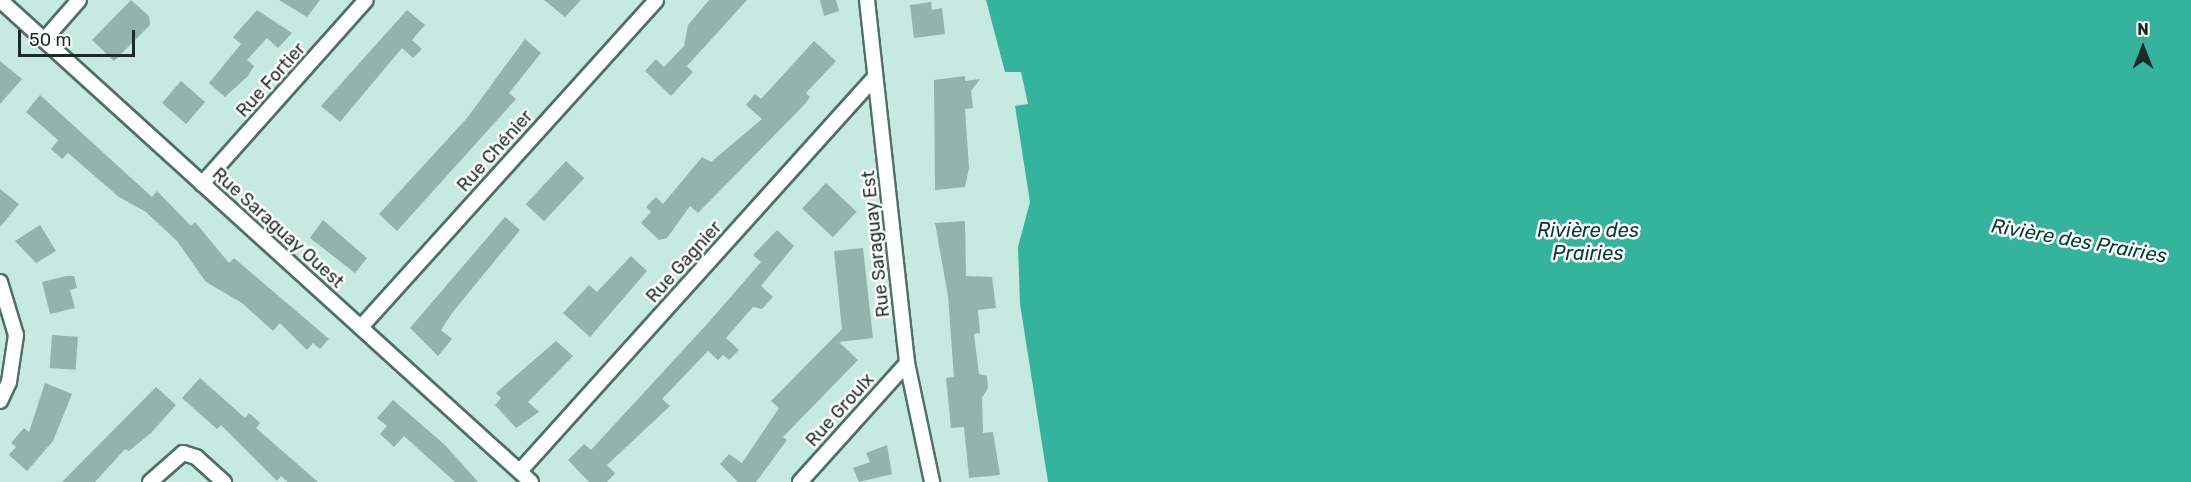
<!DOCTYPE html>
<meta charset="utf-8">
<style>
body{margin:0}
#map{position:relative;width:2191px;height:482px;overflow:hidden;background:#c6e9e0;font-family:Rubik,sans-serif}
div>[style]{position:absolute}
[style*='--x']{left:calc(var(--x)*1px);top:calc(var(--y)*1px);width:calc(var(--w)*1px);rotate:calc(var(--a)*1deg)}
.water>*{inset:0;background:#36b39d}
.building>*{inset:0;background:#92b4ab;transform-origin:0 0}
.roads{filter:drop-shadow(2px 0 #506f68) drop-shadow(-2px 0 #506f68) drop-shadow(0 2px #506f68) drop-shadow(0 -2px #506f68)}
.street>*{height:14px;margin:-7px;padding:0 7px;transform-origin:7px;border-radius:7px;background:#fff}
span{translate:-50% -50%;white-space:nowrap;text-align:center;line-height:1.15;-webkit-text-stroke:5px #fff;paint-order:stroke}
.street-label{font-size:18px;color:#1d2a27}
.water-label{font-size:20px;color:#023b32;font-style:italic}
.north{position:absolute;left:2113px;top:18px;width:60px;height:60px;-webkit-text-stroke:4px #fff;paint-order:stroke;rotate:0deg;font-size:16px;font-weight:700;line-height:24px;text-align:center;color:#1d2a27}
.north::after{content:'';display:block;margin:auto;width:21px;height:27px;background:#1d2a27;clip-path:polygon(50% 0,100% 100%,50% 72%,0 100%)}
.scale{position:absolute;left:18px;top:30px;width:117px;height:27px;box-sizing:border-box;border:3px solid #1d2a27;border-top:0;padding-left:8px;font-size:18px;line-height:21px;white-space:nowrap;color:#1d2a27;-webkit-text-stroke:4px #fff;paint-order:stroke}
</style>
<div id="map">
<div class="water">
<div style="clip-path:polygon(986px 0,2191px 0,2191px 482px,1048px 482px,1020px 304px,1018px 247px,1030px 202px,1015px 106px,1028px 104px,1021px 72px,1005px 72px)"></div>
</div>
<div class="building">
<div style="clip-path:polygon(131px 0,149px 16px,150px 25px,114px 61px,92px 40px)"></div>
<div style="clip-path:polygon(279px 0,320px 0,307px 17px)"></div>
<div style="clip-path:polygon(544px 0,581px 0,565px 17px)"></div>
<div style="clip-path:polygon(709px 0,747px 0,687px 66px,693px 72px,671px 96px,645px 71px,656px 59px,664px 67px,684px 46px,688px 25px)"></div>
<div style="clip-path:polygon(820px 0,836px 0,839px 11px,824px 16px)"></div>
<div style="clip-path:polygon(931px 2px,932px 10px,942px 8px,945px 34px,914px 38px,910px 5px)"></div>
<div style="clip-path:polygon(257px 10px,292px 33px,278px 48px,267px 38px,247px 60px,254px 66px,248px 76px,225px 97px,209px 83px,241px 44px,233px 37px)"></div>
<div style="clip-path:polygon(407px 10px,425px 25px,412px 40px,422px 49px,413px 58px,402px 48px,340px 122px,321px 106px)"></div>
<div style="clip-path:polygon(525px 39px,541px 53px,509px 93px,516px 99px,397px 231px,379px 214px,467px 118px)"></div>
<div style="clip-path:polygon(814px 41px,836px 61px,806px 93px,810px 97px,805px 104px,698px 213px,690px 206px,667px 238px,659px 240px,641px 223px,651px 212px,646px 207px,656px 197px,663px 204px,702px 157px,711px 162px,762px 119px,746px 105px,755px 94px,761px 99px)"></div>
<div style="clip-path:polygon(0 61px,22px 79px,0 104px)"></div>
<div style="clip-path:polygon(965px 76px,965px 81px,980px 79px,971px 91px,973px 108px,965px 109px,969px 168px,965px 187px,935px 190px,934px 80px)"></div>
<div style="left:181px;top:81px;width:32px;height:29px;rotate:41deg"></div>
<div style="clip-path:polygon(40px 95px,152px 197px,157px 191px,191px 226px,195px 222px,229px 263px,234px 258px,329px 339px,320px 349px,313px 343px,307px 350px,280px 323px,273px 331px,242px 303px,206px 282px,177px 241px,146px 212px,119px 197px,68px 153px,62px 159px,51px 149px,58px 140px,26px 112px)"></div>
<div style="left:566px;top:161px;width:25px;height:59px;rotate:43deg"></div>
<div style="left:826px;top:183px;width:42px;height:35px;rotate:43deg"></div>
<div style="clip-path:polygon(0 189px,19px 204px,0 227px)"></div>
<div style="clip-path:polygon(505px 217px,520px 230px,452px 313px,441px 330px,452px 339px,438px 356px,410px 328px)"></div>
<div style="clip-path:polygon(323px 220px,367px 258px,355px 273px,310px 238px)"></div>
<div style="clip-path:polygon(965px 221px,966px 276px,992px 277px,996px 308px,978px 310px,980px 333px,974px 334px,979px 374px,987px 376px,988px 388px,982px 398px,983px 433px,993px 432px,1000px 475px,969px 478px,964px 427px,951px 428px,946px 378px,954px 377px,948px 296px,935px 223px)"></div>
<div style="clip-path:polygon(40px 225px,56px 251px,36px 263px,15px 241px)"></div>
<div style="clip-path:polygon(777px 230px,794px 246px,761px 286px,773px 297px,762px 309px,753px 307px,726px 338px,739px 350px,729px 360px,723px 355px,718px 360px,708px 351px,662px 399px,670px 406px,607px 465px,615px 473px,607px 482px,589px 482px,568px 460px,584px 444px,591px 450px,709px 322px,761px 262px,753px 255px)"></div>
<div style="clip-path:polygon(863px 248px,873px 338px,839px 342px,858px 360px,783px 437px,787px 440px,756px 482px,738px 482px,720px 464px,729px 454px,742px 463px,779px 408px,771px 401px,842px 329px,834px 251px)"></div>
<div style="clip-path:polygon(631px 256px,647px 271px,590px 337px,563px 313px,589px 285px,597px 292px)"></div>
<div style="clip-path:polygon(66px 276px,74px 276px,77px 288px,70px 290px,75px 308px,50px 314px,42px 282px)"></div>
<div style="left:52px;top:335px;width:26px;height:33px;rotate:4deg"></div>
<div style="clip-path:polygon(556px 341px,573px 356px,528px 402px,539px 412px,516px 428px,495px 405px,501px 398px,496px 393px)"></div>
<div style="clip-path:polygon(200px 378px,245px 418px,249px 413px,260px 423px,256px 428px,318px 482px,288px 482px,281px 476px,277px 481px,221px 425px,217px 429px,182px 398px)"></div>
<div style="clip-path:polygon(45px 383px,72px 394px,53px 441px,27px 471px,9px 455px,16px 447px,11px 443px,24px 428px,29px 432px)"></div>
<div style="clip-path:polygon(156px 387px,176px 405px,151px 433px,129px 451px,125px 449px,95px 482px,62px 482px)"></div>
<div style="clip-path:polygon(393px 400px,445px 445px,478px 482px,455px 482px,404px 436px,394px 447px,380px 434px,387px 426px,377px 418px)"></div>
<div style="clip-path:polygon(887px 445px,892px 474px,859px 482px,853px 468px,870px 462px,866px 453px)"></div>
</div>
<div class="roads">
<div class="street">
<div style="--x:0;--y:0;--w:717;--a:42.23"></div>
<div style="--x:867;--y:0;--w:365;--a:83.7"></div>
<div style="--x:907;--y:363;--w:122;--a:78.1"></div>
<div style="--x:44;--y:40;--w:53;--a:-48.8"></div>
<div style="--x:202;--y:184;--w:246;--a:-48.3"></div>
<div style="--x:0;--y:282;--w:55;--a:73.2"></div>
<div style="--x:16;--y:335;--w:48;--a:98.5"></div>
<div style="--x:9;--y:382;--w:21;--a:115"></div>
<div style="--x:361;--y:327;--w:440;--a:-47.9"></div>
<div style="--x:520;--y:471;--w:530;--a:-47.98"></div>
<div style="--x:150;--y:482;--w:44;--a:-41.3"></div>
<div style="--x:183;--y:453;--w:14;--a:17"></div>
<div style="--x:196;--y:457;--w:38;--a:42"></div>
<div style="--x:800;--y:482;--w:160;--a:-48"></div>
</div>
</div>
<div class="street-label">
<span style="left:271px;top:80px;rotate:-48deg">Rue Fortier</span>
<span style="left:495px;top:151px;rotate:-48deg">Rue Chénier</span>
<span style="left:278px;top:228px;rotate:42deg">Rue Saraguay Ouest</span>
<span style="left:876px;top:244px;rotate:-96deg">Rue Saraguay Est</span>
<span style="left:684px;top:262px;rotate:-48deg">Rue Gagnier</span>
<span style="left:840px;top:410px;rotate:-48deg">Rue Groulx</span>
</div>
<div class="water-label">
<span style="left:1588px;top:242px">Rivière des<br>Prairies</span>
<span style="left:2079px;top:241px;rotate:10deg">Rivière des Prairies</span>
</div>
<div class="north">N</div>
<div class="scale">50 m</div>
</div>
